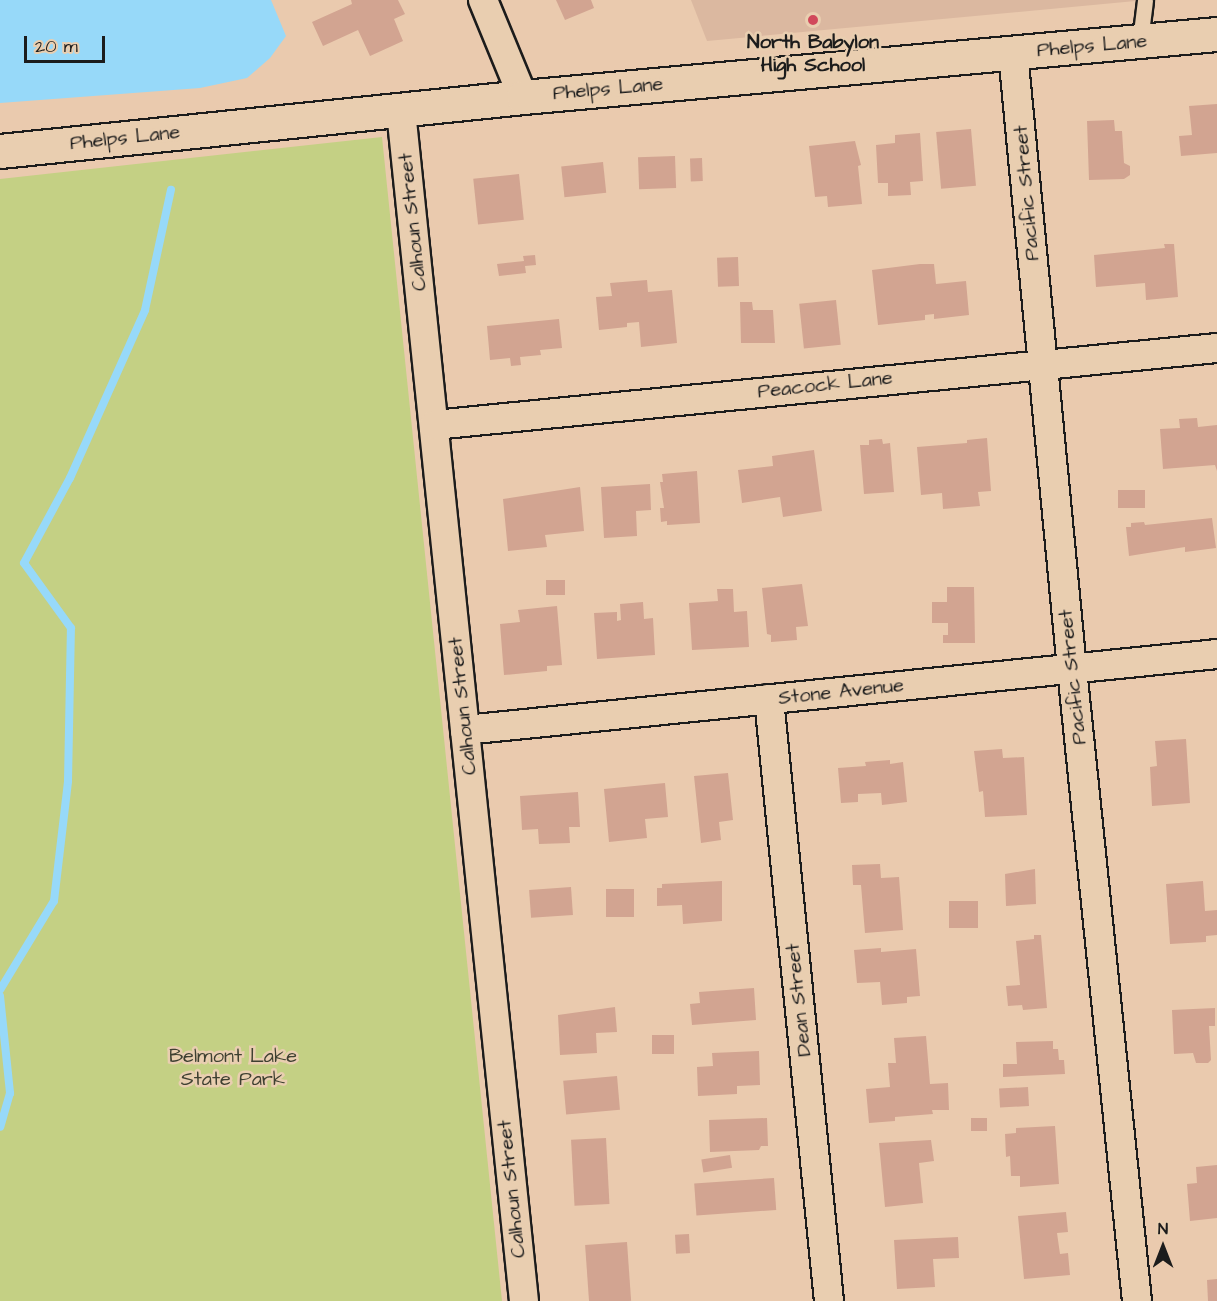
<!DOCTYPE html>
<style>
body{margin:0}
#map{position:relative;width:1217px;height:1301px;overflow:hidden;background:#eacaae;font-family:"Architects Daughter",sans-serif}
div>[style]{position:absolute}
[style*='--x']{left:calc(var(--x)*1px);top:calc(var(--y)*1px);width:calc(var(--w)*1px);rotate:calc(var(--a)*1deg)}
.built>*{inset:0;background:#dbb8a0}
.green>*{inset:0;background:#c4d084}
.water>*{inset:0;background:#97d9f9}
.stream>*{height:8px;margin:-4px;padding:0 4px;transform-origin:4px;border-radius:4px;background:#97d9f9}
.building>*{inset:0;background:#d2a491;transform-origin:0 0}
.roads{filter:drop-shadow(2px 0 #1c1c1c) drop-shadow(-2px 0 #1c1c1c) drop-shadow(0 2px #1c1c1c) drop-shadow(0 -2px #1c1c1c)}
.service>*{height:15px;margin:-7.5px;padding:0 7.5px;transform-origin:7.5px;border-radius:7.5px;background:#e9ceb0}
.minor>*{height:28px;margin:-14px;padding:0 14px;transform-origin:14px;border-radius:14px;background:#e9ceb0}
.tertiary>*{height:33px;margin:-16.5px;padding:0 16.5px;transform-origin:16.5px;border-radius:16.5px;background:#e9ceb0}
.dots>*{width:16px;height:16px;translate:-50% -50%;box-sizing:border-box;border:3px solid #e9ceb0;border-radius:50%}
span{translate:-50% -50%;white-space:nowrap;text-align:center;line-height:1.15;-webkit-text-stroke:5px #e9ceb0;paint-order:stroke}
.poi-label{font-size:20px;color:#1c1c1c;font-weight:700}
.street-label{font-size:20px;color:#1c1c1c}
.park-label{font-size:20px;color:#3e4031}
.north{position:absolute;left:1133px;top:1217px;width:60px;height:60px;-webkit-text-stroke:4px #e9ceb0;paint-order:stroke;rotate:0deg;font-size:16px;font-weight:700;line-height:24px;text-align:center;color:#1c1c1c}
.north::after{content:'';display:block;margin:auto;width:21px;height:27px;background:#1c1c1c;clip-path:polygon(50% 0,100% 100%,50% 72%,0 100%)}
.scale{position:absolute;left:24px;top:36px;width:81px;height:27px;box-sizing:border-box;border:3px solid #1c1c1c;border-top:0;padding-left:8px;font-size:18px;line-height:21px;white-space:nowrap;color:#1c1c1c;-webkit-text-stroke:4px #e9ceb0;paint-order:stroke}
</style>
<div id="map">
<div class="built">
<div style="clip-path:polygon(691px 0,1146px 0,707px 41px)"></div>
</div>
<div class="green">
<div style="clip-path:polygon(382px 137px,502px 1301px,0 1301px,0 179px)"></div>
</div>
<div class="water">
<div style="clip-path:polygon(0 0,271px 0,286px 36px,270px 58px,247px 78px,200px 88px,0 103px)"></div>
</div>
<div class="stream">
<div style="--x:0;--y:990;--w:104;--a:-58.8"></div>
<div style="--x:54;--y:901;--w:121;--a:-83.3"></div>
<div style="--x:68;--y:781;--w:153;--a:-88.9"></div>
<div style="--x:71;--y:628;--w:80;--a:-125.9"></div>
<div style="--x:24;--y:563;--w:97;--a:-61.6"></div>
<div style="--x:70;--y:478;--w:184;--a:-65.9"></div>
<div style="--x:145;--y:310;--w:123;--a:-77.8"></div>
<div style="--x:0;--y:996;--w:98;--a:84.1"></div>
<div style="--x:10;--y:1093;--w:35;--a:106"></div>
</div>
<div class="building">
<div style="clip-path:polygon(351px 0,398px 0,405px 14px,394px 19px,403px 41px,370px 56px,358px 30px,323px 46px,312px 22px,352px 4px)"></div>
<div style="clip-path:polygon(556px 0,591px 0,594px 8px,565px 20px)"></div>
<div style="clip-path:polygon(1217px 104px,1217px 153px,1181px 156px,1179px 136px,1192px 135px,1189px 106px)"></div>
<div style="clip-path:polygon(1114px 120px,1115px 131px,1122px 131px,1124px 163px,1130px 166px,1130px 175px,1124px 179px,1089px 180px,1087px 121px)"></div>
<div style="left:971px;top:129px;width:57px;height:35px;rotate:85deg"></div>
<div style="clip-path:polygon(920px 133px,923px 181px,910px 182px,911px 195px,888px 196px,888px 183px,878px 183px,876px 145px,895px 143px,895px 135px)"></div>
<div style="clip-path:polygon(855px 141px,861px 165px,858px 166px,862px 204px,828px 207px,827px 196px,815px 197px,809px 146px)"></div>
<div style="left:675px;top:156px;width:32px;height:37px;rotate:88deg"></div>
<div style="left:702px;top:158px;width:23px;height:12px;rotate:88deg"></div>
<div style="left:603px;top:162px;width:31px;height:42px;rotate:84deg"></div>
<div style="left:519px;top:174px;width:46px;height:46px;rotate:84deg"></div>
<div style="clip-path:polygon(1164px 244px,1174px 244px,1178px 297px,1146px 300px,1145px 283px,1096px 287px,1094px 255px,1165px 248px)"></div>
<div style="clip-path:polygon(535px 255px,536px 265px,525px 266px,526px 273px,499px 276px,497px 264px,524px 261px,523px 256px)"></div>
<div style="left:738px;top:257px;width:29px;height:21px;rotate:88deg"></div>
<div style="clip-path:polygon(920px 264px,934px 264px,936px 284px,966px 281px,969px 315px,934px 319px,934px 314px,925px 315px,925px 320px,878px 325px,872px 270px)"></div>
<div style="clip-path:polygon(647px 280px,648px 292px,672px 290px,677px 343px,641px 347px,639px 322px,627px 323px,627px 327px,599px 330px,596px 297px,612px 296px,610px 283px)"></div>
<div style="left:836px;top:300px;width:45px;height:37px;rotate:84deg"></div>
<div style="clip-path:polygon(740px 302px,752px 302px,753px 310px,773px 310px,775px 343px,741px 343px)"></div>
<div style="clip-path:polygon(559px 319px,562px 348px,540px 350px,541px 355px,520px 357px,521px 365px,511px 366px,510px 358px,490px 360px,487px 326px)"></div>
<div style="clip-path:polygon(1197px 418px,1198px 427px,1217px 425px,1217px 471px,1215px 465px,1163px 469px,1160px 429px,1180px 428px,1179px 419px)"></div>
<div style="clip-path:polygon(987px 438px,991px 491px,978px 492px,980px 506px,943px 509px,942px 493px,921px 495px,917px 447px,967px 443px,967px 440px)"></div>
<div style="clip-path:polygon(882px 439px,883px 444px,890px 443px,894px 492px,864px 494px,860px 445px,869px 445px,869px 440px)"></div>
<div style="clip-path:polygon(814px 450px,822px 511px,783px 517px,780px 497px,742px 503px,738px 470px,773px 466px,772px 456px)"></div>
<div style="clip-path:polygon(697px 471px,700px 523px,667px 525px,667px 521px,661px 522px,660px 508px,664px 508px,660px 482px,663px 482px,662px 474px)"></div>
<div style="clip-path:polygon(650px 484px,651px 510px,636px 511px,637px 536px,604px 538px,601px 487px)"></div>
<div style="clip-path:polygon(580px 487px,584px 531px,545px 535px,547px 547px,508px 551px,503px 499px)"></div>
<div style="left:1145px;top:490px;width:18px;height:27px;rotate:90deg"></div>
<div style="clip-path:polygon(1212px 518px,1216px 548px,1185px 552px,1185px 547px,1129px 556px,1126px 527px,1131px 527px,1131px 523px,1144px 522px,1145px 525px)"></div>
<div style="left:565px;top:580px;width:15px;height:19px;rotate:90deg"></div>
<div style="clip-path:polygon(802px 584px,808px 626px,796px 627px,797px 640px,771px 642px,771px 635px,767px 634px,762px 588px)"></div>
<div style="clip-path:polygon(947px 587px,974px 587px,975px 643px,943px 643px,943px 635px,948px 635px,948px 623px,932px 623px,932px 602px,947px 602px)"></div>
<div style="clip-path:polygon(717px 589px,733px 589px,734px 612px,747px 611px,749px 647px,692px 650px,689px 603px,718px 601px)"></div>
<div style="clip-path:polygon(643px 602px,644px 619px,653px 618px,655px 655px,597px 659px,594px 613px,617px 612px,617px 621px,621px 620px,620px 604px)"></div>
<div style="clip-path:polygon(557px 606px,562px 665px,547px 666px,547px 671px,504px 675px,500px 624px,520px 622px,518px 610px)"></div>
<div style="clip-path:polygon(1186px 739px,1190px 803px,1152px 806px,1150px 767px,1157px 766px,1155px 741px)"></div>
<div style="clip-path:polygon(1002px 749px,1003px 758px,1024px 757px,1027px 815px,985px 817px,983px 791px,979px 792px,974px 751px)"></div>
<div style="clip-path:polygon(890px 760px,890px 764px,903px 762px,907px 802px,882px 805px,881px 793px,858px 794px,858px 802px,841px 803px,838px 768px,866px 766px,865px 762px)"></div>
<div style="clip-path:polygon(728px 773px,733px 820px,719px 822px,721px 840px,701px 843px,694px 776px)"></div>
<div style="clip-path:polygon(665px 783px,668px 817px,645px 819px,647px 838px,609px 842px,604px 789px)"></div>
<div style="clip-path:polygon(578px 792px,580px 827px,569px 827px,570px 843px,539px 844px,538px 829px,522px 830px,520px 796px)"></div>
<div style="clip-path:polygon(880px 864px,881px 878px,899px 877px,903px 930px,865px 933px,861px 885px,853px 885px,852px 865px)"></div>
<div style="clip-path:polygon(1035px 869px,1036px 904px,1006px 906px,1005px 874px)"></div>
<div style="clip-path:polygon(722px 881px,722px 921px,683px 924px,682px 905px,657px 906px,657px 888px,662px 888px,662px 884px)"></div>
<div style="clip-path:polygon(1203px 881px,1205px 911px,1217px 910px,1217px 935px,1206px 936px,1206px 942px,1170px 944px,1166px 884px)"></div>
<div style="left:571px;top:887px;width:28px;height:42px;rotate:86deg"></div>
<div style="left:606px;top:889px;width:28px;height:28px"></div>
<div style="left:978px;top:901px;width:27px;height:29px;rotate:90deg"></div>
<div style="clip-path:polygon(1034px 935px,1041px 935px,1047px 1008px,1023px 1010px,1022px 1005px,1008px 1006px,1006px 986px,1020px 985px,1016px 941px,1034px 939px)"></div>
<div style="clip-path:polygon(881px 948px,881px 952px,916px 949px,920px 996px,907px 997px,907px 1003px,882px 1005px,880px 982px,857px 983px,854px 950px)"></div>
<div style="clip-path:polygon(754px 988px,756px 1020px,692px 1025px,690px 1004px,700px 1003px,699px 992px)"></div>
<div style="clip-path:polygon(615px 1007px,617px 1032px,596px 1033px,597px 1053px,560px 1055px,558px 1015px)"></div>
<div style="clip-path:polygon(1215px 1008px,1215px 1026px,1209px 1026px,1211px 1060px,1208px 1063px,1196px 1063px,1193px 1053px,1174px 1054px,1172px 1010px)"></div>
<div style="left:652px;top:1035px;width:22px;height:19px"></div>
<div style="clip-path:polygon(926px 1036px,930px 1084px,948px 1083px,949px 1110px,932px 1110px,933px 1114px,895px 1117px,895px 1121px,869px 1123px,866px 1089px,890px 1087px,888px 1063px,896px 1063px,894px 1038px)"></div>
<div style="clip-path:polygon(1053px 1041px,1053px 1049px,1058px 1049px,1059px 1060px,1064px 1060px,1065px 1074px,1003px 1077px,1003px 1064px,1017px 1064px,1016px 1042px)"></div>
<div style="clip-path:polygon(759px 1051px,760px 1085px,737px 1086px,737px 1094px,698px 1096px,697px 1067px,713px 1066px,712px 1053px)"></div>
<div style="left:617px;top:1076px;width:34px;height:54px;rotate:85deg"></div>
<div style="left:1028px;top:1087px;width:19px;height:29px;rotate:87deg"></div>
<div style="clip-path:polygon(767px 1118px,768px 1146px,761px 1146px,759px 1150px,710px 1152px,709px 1120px)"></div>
<div style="left:971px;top:1118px;width:16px;height:13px"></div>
<div style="clip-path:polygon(1055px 1126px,1059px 1184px,1020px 1187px,1020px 1176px,1011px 1176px,1010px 1156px,1006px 1157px,1005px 1134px,1016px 1133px,1016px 1128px)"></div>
<div style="left:606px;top:1138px;width:66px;height:35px;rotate:87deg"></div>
<div style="clip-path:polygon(931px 1140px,934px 1161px,919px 1163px,923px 1203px,885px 1207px,879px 1143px)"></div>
<div style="left:730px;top:1155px;width:13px;height:29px;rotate:81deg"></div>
<div style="clip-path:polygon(1217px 1165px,1217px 1218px,1190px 1221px,1187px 1184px,1197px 1183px,1196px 1167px)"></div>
<div style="left:774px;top:1178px;width:32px;height:80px;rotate:86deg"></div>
<div style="clip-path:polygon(1066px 1212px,1068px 1232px,1057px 1233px,1060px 1254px,1068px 1253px,1070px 1275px,1024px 1279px,1018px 1216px)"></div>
<div style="left:689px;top:1234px;width:19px;height:14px;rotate:87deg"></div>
<div style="clip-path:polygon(958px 1237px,959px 1258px,933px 1259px,935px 1287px,897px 1289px,894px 1240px)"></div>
<div style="left:627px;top:1242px;width:59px;height:42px;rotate:86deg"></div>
<div style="clip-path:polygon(1217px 1279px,1217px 1301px,1208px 1301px,1207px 1280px)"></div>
</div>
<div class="roads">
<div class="service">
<div style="--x:1140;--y:41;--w:41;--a:-83"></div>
</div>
<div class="minor">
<div style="--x:483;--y:0;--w:105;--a:67.6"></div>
<div style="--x:1013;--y:53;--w:619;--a:84.53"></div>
<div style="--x:1072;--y:669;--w:635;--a:84.13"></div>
<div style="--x:401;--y:111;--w:1196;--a:84.1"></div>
<div style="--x:434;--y:425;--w:787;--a:-5.62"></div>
<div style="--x:769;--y:699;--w:605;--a:84.31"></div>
<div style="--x:465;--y:730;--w:756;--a:-5.77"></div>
</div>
<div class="tertiary">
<div style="--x:0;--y:151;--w:526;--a:-5.89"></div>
<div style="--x:523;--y:97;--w:697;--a:-5.19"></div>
</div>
</div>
<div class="dots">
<div style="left:813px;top:20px;background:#d1495b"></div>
</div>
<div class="poi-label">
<span style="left:813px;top:54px">North Babylon<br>High School</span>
</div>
<div class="street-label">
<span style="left:1092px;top:46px;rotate:-5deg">Phelps Lane</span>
<span style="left:608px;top:89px;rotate:-5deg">Phelps Lane</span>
<span style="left:125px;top:138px;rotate:-6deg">Phelps Lane</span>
<span style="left:1027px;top:193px;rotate:-95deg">Pacific Street</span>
<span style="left:413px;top:222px;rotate:-96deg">Calhoun Street</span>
<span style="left:825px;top:385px;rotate:-6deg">Peacock Lane</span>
<span style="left:1073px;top:677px;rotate:-96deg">Pacific Street</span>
<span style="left:841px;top:692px;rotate:-6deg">Stone Avenue</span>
<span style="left:463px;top:706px;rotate:-96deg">Calhoun Street</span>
<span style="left:799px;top:1000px;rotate:-96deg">Dean Street</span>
<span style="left:512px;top:1189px;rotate:-96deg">Calhoun Street</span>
</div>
<div class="park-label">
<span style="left:233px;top:1068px">Belmont Lake<br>State Park</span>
</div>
<div class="north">N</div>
<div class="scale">20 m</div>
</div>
